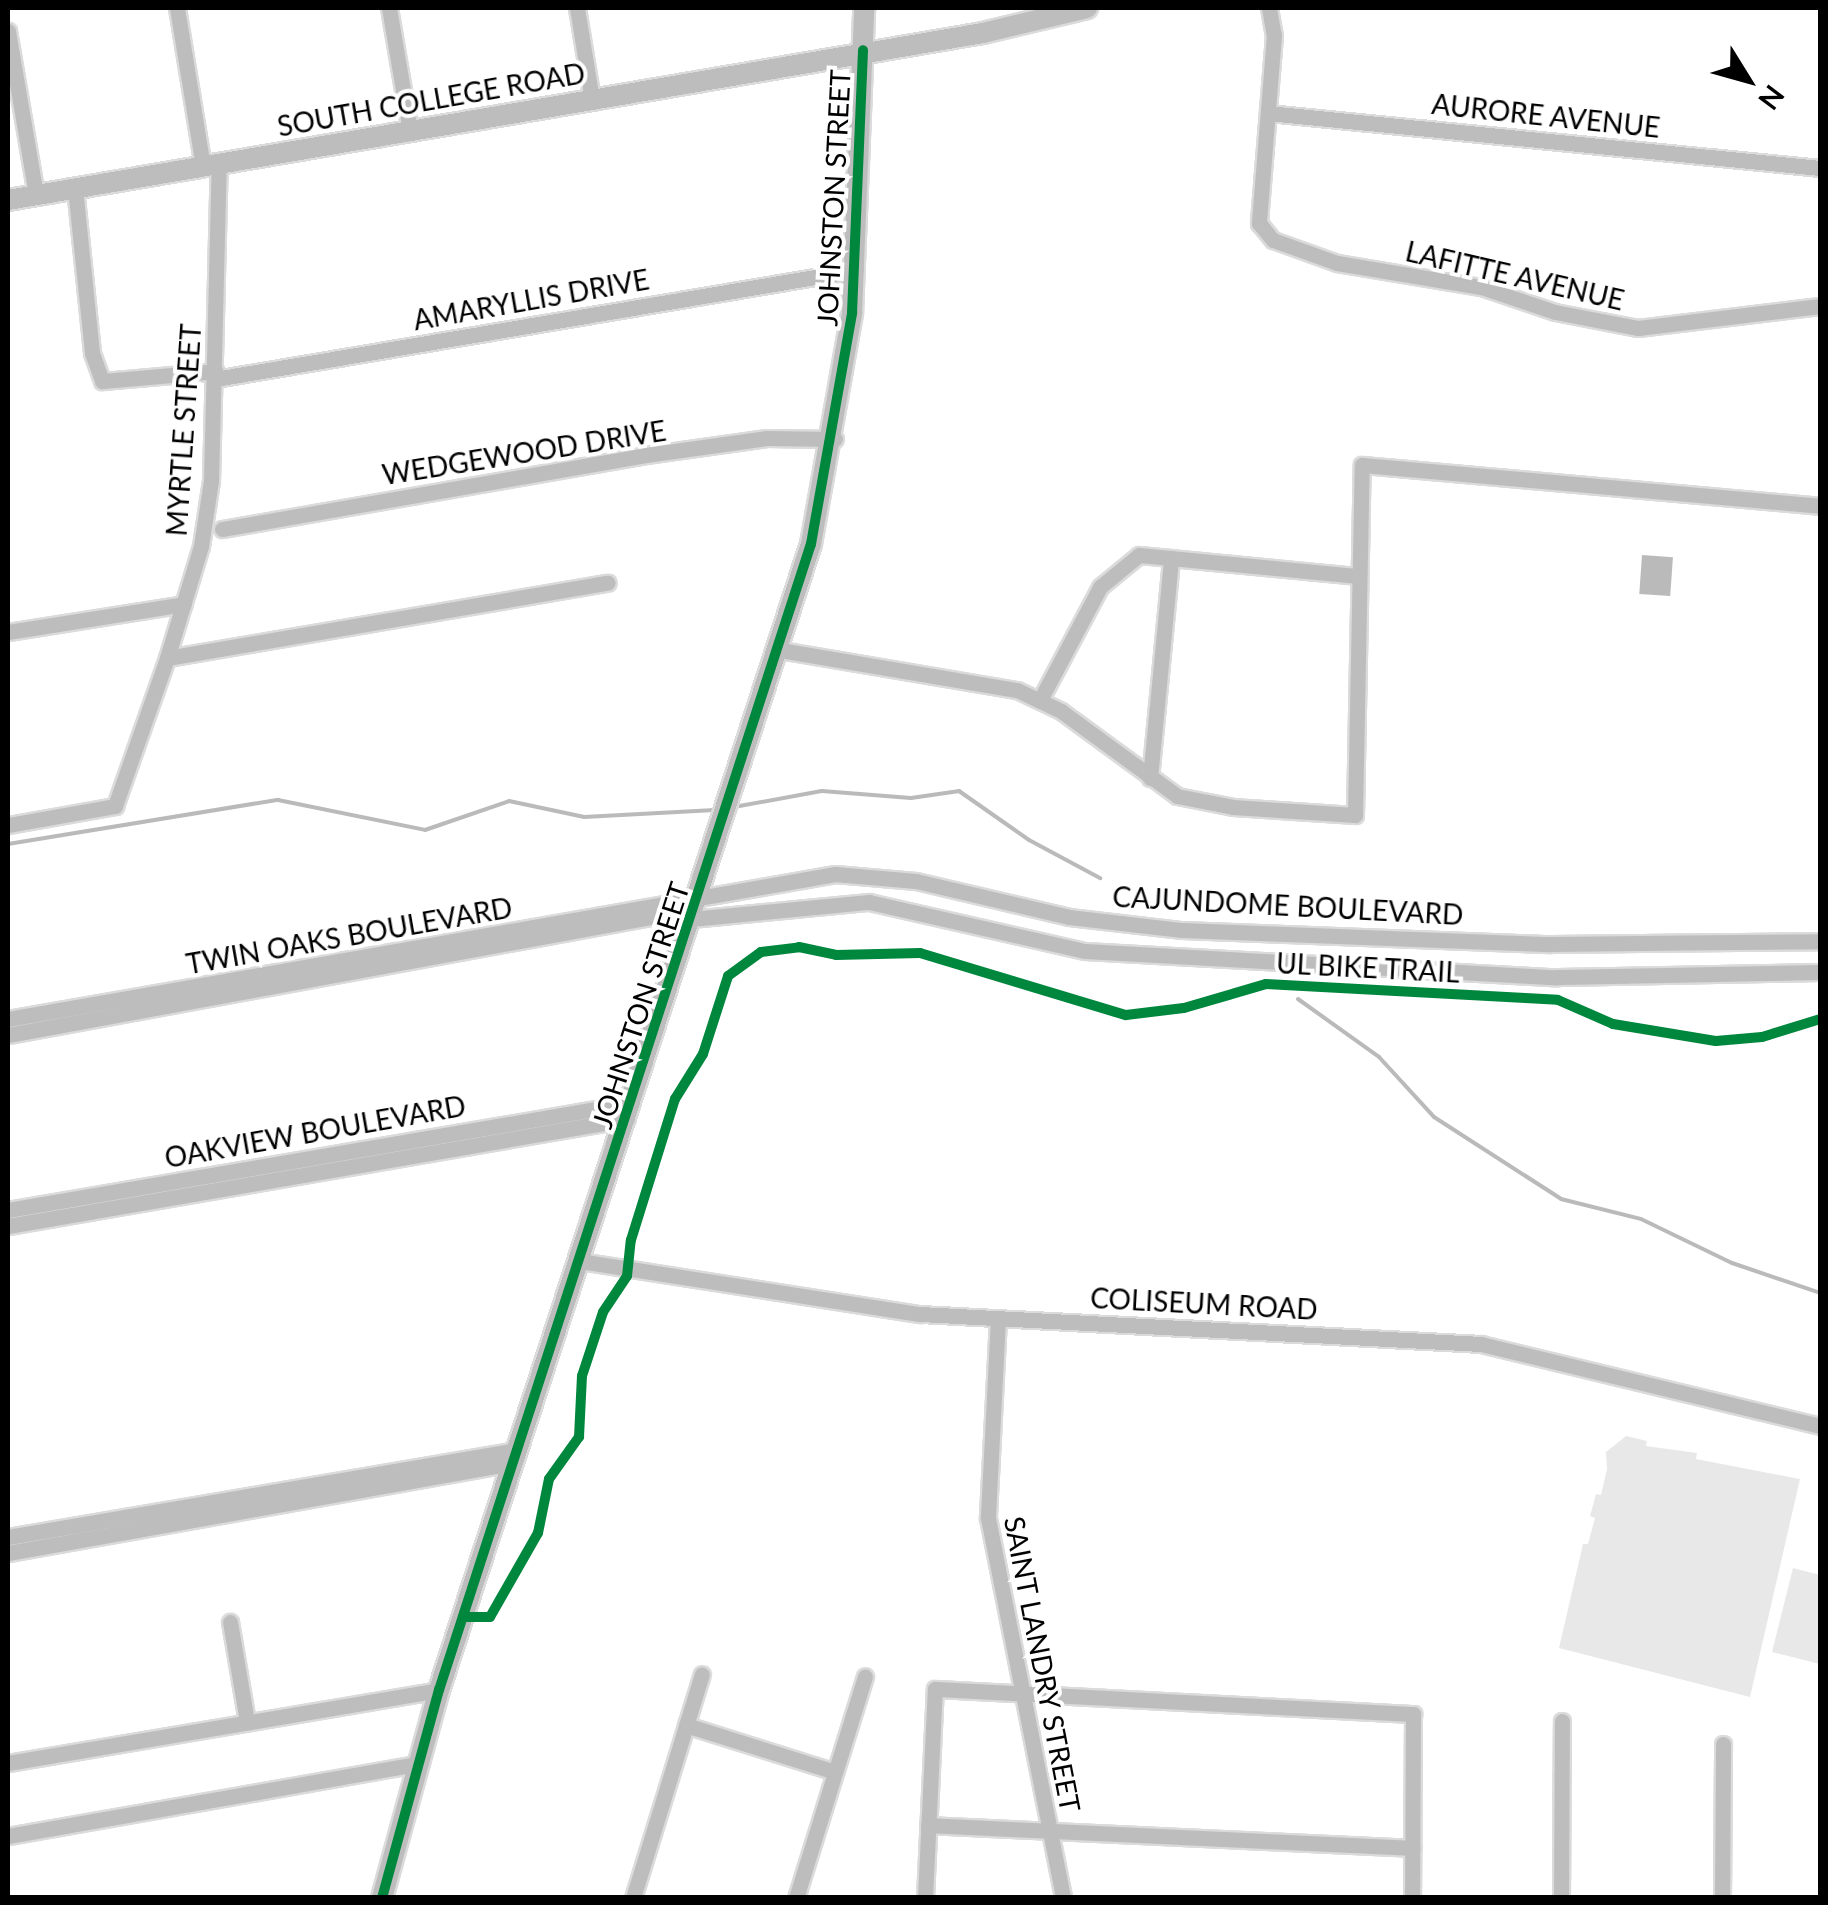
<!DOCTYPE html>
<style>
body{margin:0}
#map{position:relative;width:1828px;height:1905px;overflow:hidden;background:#fff;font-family:Lato,sans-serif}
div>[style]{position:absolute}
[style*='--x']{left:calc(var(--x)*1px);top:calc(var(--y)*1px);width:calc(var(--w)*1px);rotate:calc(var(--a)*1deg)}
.green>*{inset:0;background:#e8e8e8}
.water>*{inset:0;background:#bababa;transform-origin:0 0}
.stream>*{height:4px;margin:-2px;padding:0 2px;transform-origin:2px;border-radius:2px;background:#bababa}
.roads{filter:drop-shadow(2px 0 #dbdbdb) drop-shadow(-2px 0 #dbdbdb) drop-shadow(0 2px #dbdbdb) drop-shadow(0 -2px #dbdbdb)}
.minor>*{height:15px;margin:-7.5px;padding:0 7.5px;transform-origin:7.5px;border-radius:7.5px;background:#bdbdbd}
.major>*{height:20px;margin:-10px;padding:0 10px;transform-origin:10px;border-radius:10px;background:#bdbdbd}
.cycleway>*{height:10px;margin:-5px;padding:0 5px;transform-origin:5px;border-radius:5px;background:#00873e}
span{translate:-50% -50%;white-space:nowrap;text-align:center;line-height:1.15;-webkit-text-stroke:8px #fff;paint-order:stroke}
.street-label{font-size:28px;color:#000}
.frame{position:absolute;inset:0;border:10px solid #000;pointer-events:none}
.north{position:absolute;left:1698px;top:30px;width:100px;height:100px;-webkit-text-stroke:8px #fff;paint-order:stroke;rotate:127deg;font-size:28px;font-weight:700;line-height:40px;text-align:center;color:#000}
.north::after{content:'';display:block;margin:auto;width:35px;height:45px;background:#000;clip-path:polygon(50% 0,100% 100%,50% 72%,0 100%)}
</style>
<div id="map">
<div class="green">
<div style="clip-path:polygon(1626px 1436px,1647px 1441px,1646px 1446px,1697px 1453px,1696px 1459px,1800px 1479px,1750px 1697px,1559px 1648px,1583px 1544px,1588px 1544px,1595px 1518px,1590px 1516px,1596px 1494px,1601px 1495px,1607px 1469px,1606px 1452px)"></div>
<div style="clip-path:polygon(1793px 1568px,1820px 1575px,1820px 1664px,1772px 1652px)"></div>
</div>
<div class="water">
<div style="left:1642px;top:555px;width:31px;height:39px;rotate:4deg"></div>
</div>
<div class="stream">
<div style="--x:734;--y:807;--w:89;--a:-10.3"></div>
<div style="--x:822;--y:791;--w:89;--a:4.5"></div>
<div style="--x:911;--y:798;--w:49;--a:-8.3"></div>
<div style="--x:959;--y:791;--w:85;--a:35"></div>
<div style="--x:1029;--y:840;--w:81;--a:28.2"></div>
<div style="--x:8;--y:844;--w:274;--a:-9.3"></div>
<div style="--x:278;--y:800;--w:150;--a:11.5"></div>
<div style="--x:425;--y:830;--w:89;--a:-19"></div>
<div style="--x:509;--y:801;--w:77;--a:12"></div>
<div style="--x:584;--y:817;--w:131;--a:-3.1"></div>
<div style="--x:1298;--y:999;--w:100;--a:35.6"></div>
<div style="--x:1379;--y:1057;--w:81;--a:47.5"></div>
<div style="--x:1434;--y:1117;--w:151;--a:32.8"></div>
<div style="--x:1561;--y:1199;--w:82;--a:14"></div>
<div style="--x:1641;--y:1219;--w:101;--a:25.8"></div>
<div style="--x:1732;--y:1263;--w:93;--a:18.8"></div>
</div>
<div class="roads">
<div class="minor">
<div style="--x:177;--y:8;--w:160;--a:80.7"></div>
<div style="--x:389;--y:8;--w:125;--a:80.3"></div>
<div style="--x:577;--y:8;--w:93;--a:80.7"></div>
<div style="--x:1269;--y:8;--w:27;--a:80"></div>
<div style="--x:1274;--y:35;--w:189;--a:94.6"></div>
<div style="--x:1259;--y:223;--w:22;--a:51"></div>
<div style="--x:1273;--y:240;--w:68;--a:19.8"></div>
<div style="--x:1337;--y:263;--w:146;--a:9.5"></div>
<div style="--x:1481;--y:287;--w:78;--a:18.7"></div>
<div style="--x:1555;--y:312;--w:85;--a:10.9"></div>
<div style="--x:1638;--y:328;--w:183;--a:-6.9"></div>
<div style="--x:8;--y:31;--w:166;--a:80.3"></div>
<div style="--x:1268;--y:113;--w:555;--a:5.69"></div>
<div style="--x:75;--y:188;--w:166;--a:84.1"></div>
<div style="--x:92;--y:353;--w:30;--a:70"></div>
<div style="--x:102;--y:381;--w:114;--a:-5"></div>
<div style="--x:215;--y:379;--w:650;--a:-9.65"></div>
<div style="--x:222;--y:529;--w:430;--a:-9.9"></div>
<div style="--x:646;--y:455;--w:122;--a:-8"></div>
<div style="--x:767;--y:438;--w:68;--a:0.8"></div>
<div style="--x:8;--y:632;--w:178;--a:-9"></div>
<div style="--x:780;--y:650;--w:240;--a:9.6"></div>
<div style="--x:1017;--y:690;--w:49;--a:25.5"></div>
<div style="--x:1061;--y:711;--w:144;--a:36.2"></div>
<div style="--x:1177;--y:796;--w:57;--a:11.1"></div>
<div style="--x:1233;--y:807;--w:122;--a:3.8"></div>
<div style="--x:1355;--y:815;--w:350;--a:-88.9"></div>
<div style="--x:1362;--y:465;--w:460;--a:5.1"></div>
<div style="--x:167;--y:658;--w:447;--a:-9.7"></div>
<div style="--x:1040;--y:700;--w:128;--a:-62"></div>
<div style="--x:1100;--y:587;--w:50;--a:-39.4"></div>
<div style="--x:1139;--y:555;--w:221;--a:5.5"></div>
<div style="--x:1150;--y:778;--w:221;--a:-84.5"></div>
<div style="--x:8;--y:825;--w:109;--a:-10.1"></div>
<div style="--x:115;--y:806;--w:157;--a:-70.6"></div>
<div style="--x:167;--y:658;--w:117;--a:-73.1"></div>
<div style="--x:201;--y:546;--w:66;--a:-81.3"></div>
<div style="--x:211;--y:481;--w:317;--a:-88.6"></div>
<div style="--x:691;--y:919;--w:179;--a:-5.5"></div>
<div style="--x:869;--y:902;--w:221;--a:12.8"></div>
<div style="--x:1085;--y:951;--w:473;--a:3.2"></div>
<div style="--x:1557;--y:977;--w:263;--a:-1.1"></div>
<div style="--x:8;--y:1019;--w:840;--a:-9.94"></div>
<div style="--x:835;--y:874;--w:81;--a:4.9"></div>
<div style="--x:916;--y:881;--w:157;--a:13.2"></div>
<div style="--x:1069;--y:917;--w:114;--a:6.6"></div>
<div style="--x:1182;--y:930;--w:369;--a:2.2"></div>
<div style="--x:1551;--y:944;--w:269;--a:-0.6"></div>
<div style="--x:8;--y:1035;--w:697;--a:-10.41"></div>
<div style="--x:8;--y:1210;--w:632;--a:-9.75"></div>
<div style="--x:8;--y:1226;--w:628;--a:-9.81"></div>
<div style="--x:580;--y:1261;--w:344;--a:8.9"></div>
<div style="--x:920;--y:1314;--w:562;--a:3.06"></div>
<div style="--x:1481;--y:1344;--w:349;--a:13.6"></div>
<div style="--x:998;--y:1318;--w:200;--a:92.9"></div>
<div style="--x:988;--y:1518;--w:387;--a:78.8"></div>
<div style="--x:8;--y:1537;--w:516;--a:-9.7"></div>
<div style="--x:8;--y:1553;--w:513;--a:-10.11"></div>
<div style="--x:230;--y:1622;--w:100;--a:80.3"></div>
<div style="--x:686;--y:1725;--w:156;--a:17.5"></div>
<div style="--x:8;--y:1763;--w:437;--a:-9.6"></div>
<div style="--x:928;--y:1825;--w:485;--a:2.7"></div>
<div style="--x:8;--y:1836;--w:414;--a:-10"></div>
<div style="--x:633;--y:1898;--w:234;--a:-72.9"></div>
<div style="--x:796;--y:1898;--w:232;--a:-72.7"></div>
<div style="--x:925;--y:1898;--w:209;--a:-87.3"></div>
<div style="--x:935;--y:1689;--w:479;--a:3"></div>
<div style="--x:1413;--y:1714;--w:184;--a:90.3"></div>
<div style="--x:1561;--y:1898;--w:177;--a:-89.7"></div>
<div style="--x:1722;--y:1898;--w:154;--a:-89.6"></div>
</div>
<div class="major">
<div style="--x:8;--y:200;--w:989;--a:-9.72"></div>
<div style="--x:983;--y:33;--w:107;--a:-13.5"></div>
<div style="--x:382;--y:1898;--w:216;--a:-74.7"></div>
<div style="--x:439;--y:1690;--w:1205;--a:-72.02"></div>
<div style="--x:811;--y:544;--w:235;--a:-79.9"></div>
<div style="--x:852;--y:313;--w:305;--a:-87.7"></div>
</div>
</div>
<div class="cycleway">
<div style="--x:463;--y:1617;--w:27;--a:0"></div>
<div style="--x:490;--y:1617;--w:97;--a:-60.3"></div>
<div style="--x:538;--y:1533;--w:55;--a:-78.5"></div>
<div style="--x:549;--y:1479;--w:52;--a:-54.5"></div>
<div style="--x:579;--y:1437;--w:61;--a:-87.2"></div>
<div style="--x:582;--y:1376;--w:67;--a:-71.8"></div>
<div style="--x:603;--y:1312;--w:43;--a:-56.3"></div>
<div style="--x:627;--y:1276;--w:36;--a:-84"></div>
<div style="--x:631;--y:1240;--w:148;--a:-72.7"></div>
<div style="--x:675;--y:1099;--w:53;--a:-58.1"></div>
<div style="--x:703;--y:1054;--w:82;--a:-72.2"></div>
<div style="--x:728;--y:976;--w:41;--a:-36"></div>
<div style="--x:761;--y:952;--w:38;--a:-7"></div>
<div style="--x:799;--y:947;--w:38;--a:12"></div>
<div style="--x:836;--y:955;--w:84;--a:-1.4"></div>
<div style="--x:920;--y:953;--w:215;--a:16.8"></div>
<div style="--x:1126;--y:1015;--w:58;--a:-6.9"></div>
<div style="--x:1184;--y:1008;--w:85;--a:-16.3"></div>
<div style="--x:1266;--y:984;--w:292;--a:3.1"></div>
<div style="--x:1558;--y:1000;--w:60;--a:23.6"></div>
<div style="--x:1613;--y:1024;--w:104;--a:9.4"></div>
<div style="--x:1716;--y:1041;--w:46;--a:-5"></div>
<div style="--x:1762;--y:1037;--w:61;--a:-17.2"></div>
<div style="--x:382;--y:1898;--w:216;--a:-74.7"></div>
<div style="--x:439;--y:1690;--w:1205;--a:-72.02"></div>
<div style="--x:811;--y:544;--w:235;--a:-79.9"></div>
<div style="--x:852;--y:313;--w:263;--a:-87.6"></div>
</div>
<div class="street-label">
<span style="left:431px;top:99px;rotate:-10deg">SOUTH COLLEGE ROAD</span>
<span style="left:1546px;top:115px;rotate:6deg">AURORE AVENUE</span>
<span style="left:833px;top:198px;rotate:-87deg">JOHNSTON STREET</span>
<span style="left:1515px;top:275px;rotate:13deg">LAFITTE AVENUE</span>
<span style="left:531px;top:299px;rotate:-10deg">AMARYLLIS DRIVE</span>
<span style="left:183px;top:430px;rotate:-86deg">MYRTLE STREET</span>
<span style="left:524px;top:452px;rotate:-9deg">WEDGEWOOD DRIVE</span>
<span style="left:1288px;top:905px;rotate:3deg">CAJUNDOME BOULEVARD</span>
<span style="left:349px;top:935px;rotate:-10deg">TWIN OAKS BOULEVARD</span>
<span style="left:1368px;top:967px;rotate:3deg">UL BIKE TRAIL</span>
<span style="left:640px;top:1005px;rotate:-72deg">JOHNSTON STREET</span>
<span style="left:315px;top:1131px;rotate:-10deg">OAKVIEW BOULEVARD</span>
<span style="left:1204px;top:1303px;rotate:3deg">COLISEUM ROAD</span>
<span style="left:1043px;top:1664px;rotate:79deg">SAINT LANDRY STREET</span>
</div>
<div class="frame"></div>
<div class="north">N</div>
</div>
